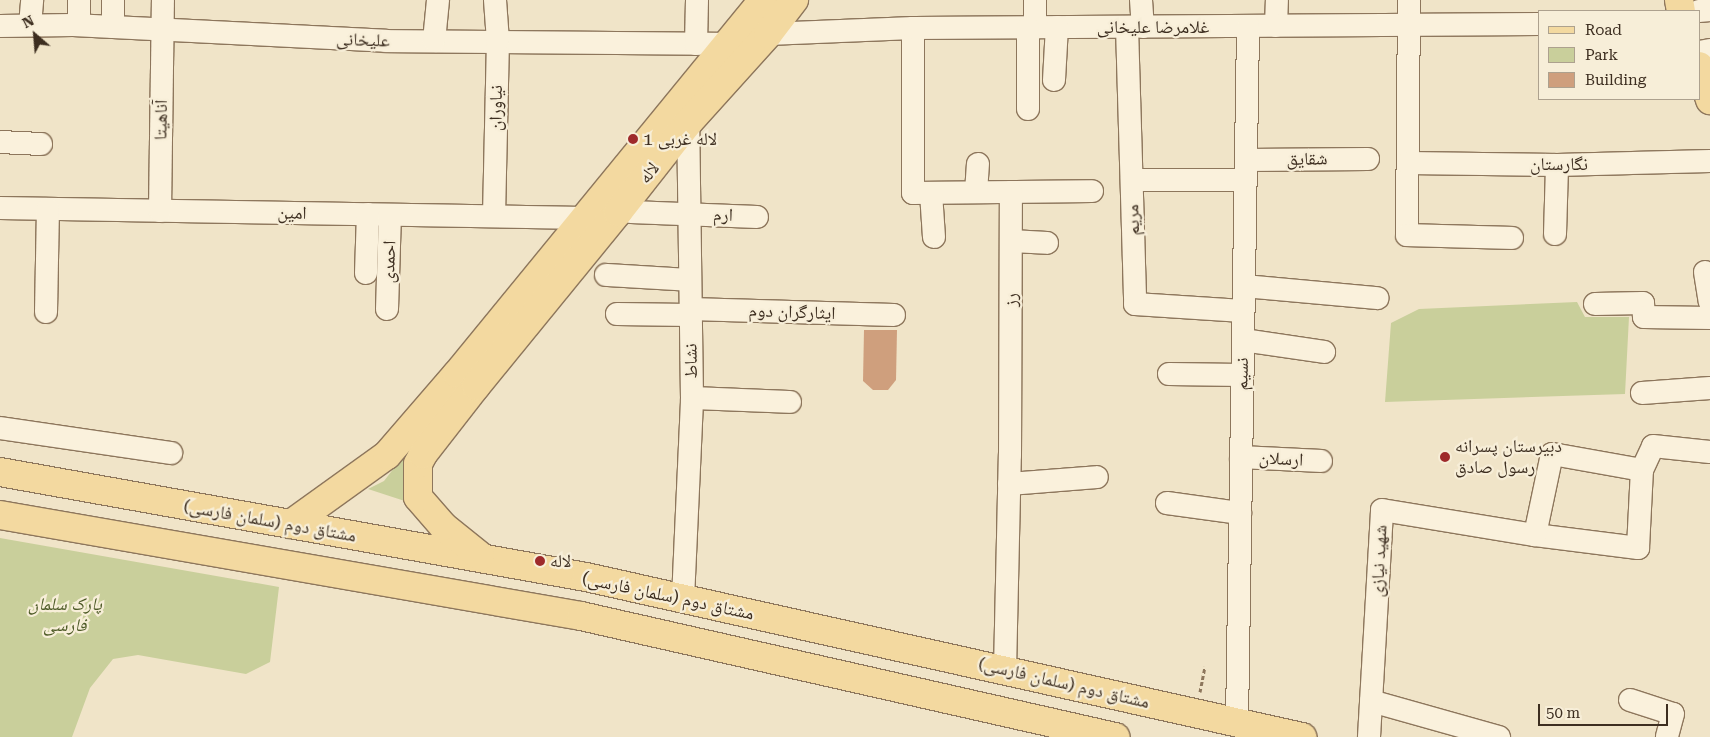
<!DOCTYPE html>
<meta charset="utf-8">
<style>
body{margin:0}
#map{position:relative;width:1710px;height:737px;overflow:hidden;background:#f0e4c8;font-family:"Roboto Serif","Noto Naskh Arabic",serif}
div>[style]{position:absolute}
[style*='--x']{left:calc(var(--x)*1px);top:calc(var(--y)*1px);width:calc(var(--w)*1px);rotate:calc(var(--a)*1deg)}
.green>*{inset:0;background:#c9cf9b}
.building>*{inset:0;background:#cf9f7d}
.path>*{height:3px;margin-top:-1.5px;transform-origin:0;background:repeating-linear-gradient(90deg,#8d765c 0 4px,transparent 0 6.5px)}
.roads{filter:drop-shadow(1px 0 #8d765c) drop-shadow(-1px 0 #8d765c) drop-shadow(0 1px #8d765c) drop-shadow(0 -1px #8d765c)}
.minor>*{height:22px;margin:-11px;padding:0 11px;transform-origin:11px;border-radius:11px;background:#faf1dc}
.major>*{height:28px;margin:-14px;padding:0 14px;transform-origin:14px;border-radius:14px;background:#f3d9a0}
.dots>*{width:14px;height:14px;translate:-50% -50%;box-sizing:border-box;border:2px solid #f7eed8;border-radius:50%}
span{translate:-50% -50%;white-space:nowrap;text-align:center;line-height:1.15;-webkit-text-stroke:4.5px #f7eed8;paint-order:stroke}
.street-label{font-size:18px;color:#3d2e20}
.poi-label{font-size:18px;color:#3d2e20}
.left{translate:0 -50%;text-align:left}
.park-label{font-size:18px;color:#4d5a26;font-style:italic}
.legend{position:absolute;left:1538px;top:10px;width:162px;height:90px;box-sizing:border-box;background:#f7eed8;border:1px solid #ada18e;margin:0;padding:6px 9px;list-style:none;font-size:15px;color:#3d2e20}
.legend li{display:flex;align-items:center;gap:10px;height:25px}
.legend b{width:25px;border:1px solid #ada18e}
.north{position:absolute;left:10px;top:10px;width:50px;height:50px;-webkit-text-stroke:4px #f7eed8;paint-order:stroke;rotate:333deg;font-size:14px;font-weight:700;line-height:20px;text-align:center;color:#3d2e20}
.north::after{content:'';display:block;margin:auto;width:18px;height:22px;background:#3d2e20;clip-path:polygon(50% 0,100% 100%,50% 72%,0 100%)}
.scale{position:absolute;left:1538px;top:704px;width:130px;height:22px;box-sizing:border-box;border:2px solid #3d2e20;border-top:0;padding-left:6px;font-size:15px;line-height:18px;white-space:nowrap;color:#3d2e20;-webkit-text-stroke:4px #f7eed8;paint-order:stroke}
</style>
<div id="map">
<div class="green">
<div style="clip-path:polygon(1577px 302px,1585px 317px,1629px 317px,1625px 394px,1385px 402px,1391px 323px,1419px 309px)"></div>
<div style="clip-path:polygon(457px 387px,417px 505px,368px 489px,384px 481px)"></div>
<div style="clip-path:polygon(0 538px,279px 587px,270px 662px,246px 674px,138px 655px,113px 659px,90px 688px,72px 737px,0 737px)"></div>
</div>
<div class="building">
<div style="clip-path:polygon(864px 330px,897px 330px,896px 380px,888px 390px,873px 390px,863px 381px)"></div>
</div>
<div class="path">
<div style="--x:1200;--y:692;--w:26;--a:-79"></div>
</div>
<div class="roads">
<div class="minor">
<div style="--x:79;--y:0;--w:25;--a:90"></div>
<div style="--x:1141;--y:0;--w:27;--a:86"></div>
<div style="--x:1409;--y:0;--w:235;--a:90.5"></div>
<div style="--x:1407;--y:235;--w:105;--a:1.6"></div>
<div style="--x:1699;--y:11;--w:11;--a:-5"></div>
<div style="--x:30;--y:25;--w:25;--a:-85"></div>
<div style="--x:0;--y:26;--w:73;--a:-0.8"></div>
<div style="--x:73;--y:25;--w:313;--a:2.9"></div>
<div style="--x:386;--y:41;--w:340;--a:0.5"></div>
<div style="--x:1276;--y:26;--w:26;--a:-88"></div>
<div style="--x:113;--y:27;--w:27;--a:-90"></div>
<div style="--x:1127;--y:27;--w:277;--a:88.3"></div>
<div style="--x:1135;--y:304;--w:108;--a:3.7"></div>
<div style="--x:913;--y:28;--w:165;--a:90"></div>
<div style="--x:913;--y:193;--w:179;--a:-0.6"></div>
<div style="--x:1035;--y:28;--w:28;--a:-90"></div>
<div style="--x:768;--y:34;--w:145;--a:-2.4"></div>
<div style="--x:913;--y:28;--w:626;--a:-0.37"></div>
<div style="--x:434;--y:41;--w:41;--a:-84.4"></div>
<div style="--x:696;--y:44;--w:44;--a:-88.7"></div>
<div style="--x:1699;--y:52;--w:11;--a:-10"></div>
<div style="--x:1054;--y:80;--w:53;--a:-86.8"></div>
<div style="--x:1028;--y:109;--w:81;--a:-90"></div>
<div style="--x:0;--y:142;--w:41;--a:2.8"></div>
<div style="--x:1246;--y:160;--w:122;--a:-0.5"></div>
<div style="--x:1408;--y:163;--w:149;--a:0.8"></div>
<div style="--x:1557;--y:165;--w:153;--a:-1.5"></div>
<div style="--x:1132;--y:180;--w:114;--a:0"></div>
<div style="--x:976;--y:192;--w:28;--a:-86"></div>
<div style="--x:931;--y:193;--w:44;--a:86.1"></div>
<div style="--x:0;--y:208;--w:584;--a:0.98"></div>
<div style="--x:160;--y:211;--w:211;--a:-89.2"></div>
<div style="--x:631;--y:212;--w:126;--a:2.3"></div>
<div style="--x:494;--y:216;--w:175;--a:-88.7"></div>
<div style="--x:498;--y:41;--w:41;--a:-94.2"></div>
<div style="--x:1555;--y:234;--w:69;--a:-88.3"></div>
<div style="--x:1011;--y:241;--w:36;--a:3"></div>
<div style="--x:1705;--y:272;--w:30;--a:81"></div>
<div style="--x:366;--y:273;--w:59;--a:-88.1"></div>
<div style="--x:606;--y:275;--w:84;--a:3.4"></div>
<div style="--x:1244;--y:286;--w:134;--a:5.2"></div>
<div style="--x:1595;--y:304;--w:48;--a:-1.2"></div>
<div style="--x:1643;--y:303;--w:14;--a:86"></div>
<div style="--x:1644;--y:317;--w:66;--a:0.9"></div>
<div style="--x:387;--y:309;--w:94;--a:-88.2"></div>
<div style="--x:690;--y:309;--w:204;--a:1.7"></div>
<div style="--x:46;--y:312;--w:103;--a:-88.9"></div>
<div style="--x:617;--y:314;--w:73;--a:0.8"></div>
<div style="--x:1243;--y:340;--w:82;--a:8.4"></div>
<div style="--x:1169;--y:374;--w:73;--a:0.8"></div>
<div style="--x:1642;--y:393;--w:68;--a:-4.2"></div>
<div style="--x:692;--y:398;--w:98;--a:2.3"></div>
<div style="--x:0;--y:428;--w:173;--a:8.3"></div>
<div style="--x:1241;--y:457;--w:80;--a:2.9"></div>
<div style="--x:1642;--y:470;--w:26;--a:-65"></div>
<div style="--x:1653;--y:446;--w:57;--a:6"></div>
<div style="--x:1009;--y:484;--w:88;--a:-4.5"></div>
<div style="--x:1167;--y:503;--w:74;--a:7.8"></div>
<div style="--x:683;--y:599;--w:201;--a:-87.4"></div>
<div style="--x:692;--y:398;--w:275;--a:-90.8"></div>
<div style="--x:1005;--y:670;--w:215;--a:-88.7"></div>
<div style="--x:1010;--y:455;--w:263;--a:-89.8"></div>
<div style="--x:1630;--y:700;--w:45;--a:18"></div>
<div style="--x:1673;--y:714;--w:24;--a:105"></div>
<div style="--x:1371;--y:701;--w:133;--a:15.7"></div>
<div style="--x:1237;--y:722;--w:696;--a:-89.09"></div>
<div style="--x:1369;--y:737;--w:227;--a:-86.7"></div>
<div style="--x:1382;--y:510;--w:155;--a:9.3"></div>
<div style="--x:1535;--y:535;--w:104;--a:7.2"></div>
<div style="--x:1638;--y:548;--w:78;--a:-87.1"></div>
<div style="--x:1642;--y:470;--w:91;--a:-169.9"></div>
<div style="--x:1552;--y:454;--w:83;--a:101.9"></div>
</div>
<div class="major">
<div style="--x:1679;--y:0;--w:11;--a:80"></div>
<div style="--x:1699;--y:66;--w:36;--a:72"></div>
<div style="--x:0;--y:472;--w:595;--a:10.16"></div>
<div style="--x:586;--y:577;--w:734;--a:12.6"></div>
<div style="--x:0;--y:515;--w:590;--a:9.86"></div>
<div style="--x:581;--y:616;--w:548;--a:12.77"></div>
<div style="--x:291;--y:524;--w:118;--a:-35.7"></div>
<div style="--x:387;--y:455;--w:107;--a:-49.2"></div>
<div style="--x:457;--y:374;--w:483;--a:-50.7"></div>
<div style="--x:480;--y:556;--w:48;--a:-141"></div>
<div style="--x:443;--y:526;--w:38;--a:-131"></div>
<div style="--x:418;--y:497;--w:33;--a:-90"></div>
<div style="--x:418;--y:464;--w:11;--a:-63"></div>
<div style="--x:423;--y:454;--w:86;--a:-52.1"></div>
<div style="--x:476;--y:386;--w:225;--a:-50.8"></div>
<div style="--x:618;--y:212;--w:113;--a:-51.8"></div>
<div style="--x:688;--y:123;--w:120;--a:-48"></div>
<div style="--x:768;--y:34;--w:43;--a:-52.6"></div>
</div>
</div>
<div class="dots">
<div style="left:633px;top:139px;background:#9e2a2b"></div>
<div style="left:1445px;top:457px;background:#9e2a2b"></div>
<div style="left:540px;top:561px;background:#9e2a2b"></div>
</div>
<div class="street-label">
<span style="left:1153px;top:27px">غلامرضا علیخانی</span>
<span style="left:363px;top:40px;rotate:2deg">علیخانی</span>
<span style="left:496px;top:108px;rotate:-89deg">نیاوران</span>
<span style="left:161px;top:120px;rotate:-89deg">آناهیتا</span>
<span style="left:1307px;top:159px;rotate:-1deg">شقایق</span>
<span style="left:1559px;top:164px">نگارستان</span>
<span style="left:649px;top:173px;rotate:-52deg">لاله</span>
<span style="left:292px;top:213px;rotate:1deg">امین</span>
<span style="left:723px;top:215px;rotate:2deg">ارم</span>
<span style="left:1133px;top:220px;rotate:-92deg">مریم</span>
<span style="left:389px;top:262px;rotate:-88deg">احمدی</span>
<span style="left:1011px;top:300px;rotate:-90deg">رز</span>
<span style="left:792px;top:312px;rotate:2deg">ایثارگران دوم</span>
<span style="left:691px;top:361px;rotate:-91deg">نشاط</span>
<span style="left:1242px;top:374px;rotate:-89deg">نسیم</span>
<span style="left:1281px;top:459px;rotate:3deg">ارسلان</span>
<span style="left:270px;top:521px;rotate:10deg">مشتاق دوم (سلمان فارسی)</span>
<span style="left:1379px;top:561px;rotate:-87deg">شهید نیازی</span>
<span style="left:668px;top:596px;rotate:12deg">مشتاق دوم (سلمان فارسی)</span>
<span style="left:1064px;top:683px;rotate:13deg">مشتاق دوم (سلمان فارسی)</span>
</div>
<div class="poi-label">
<span class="left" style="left:643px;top:139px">لاله غربی 1</span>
<span class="left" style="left:1455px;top:457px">دبیرستان پسرانه<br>رسول صادق</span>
<span class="left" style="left:550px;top:561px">لاله</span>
</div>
<div class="park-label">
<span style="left:65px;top:615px">پارک سلمان<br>فارسی</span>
</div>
<ul class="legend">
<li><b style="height:6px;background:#f3d9a0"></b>Road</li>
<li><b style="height:14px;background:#c9cf9b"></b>Park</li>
<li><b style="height:14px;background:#cf9f7d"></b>Building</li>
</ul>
<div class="north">N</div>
<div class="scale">50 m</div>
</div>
